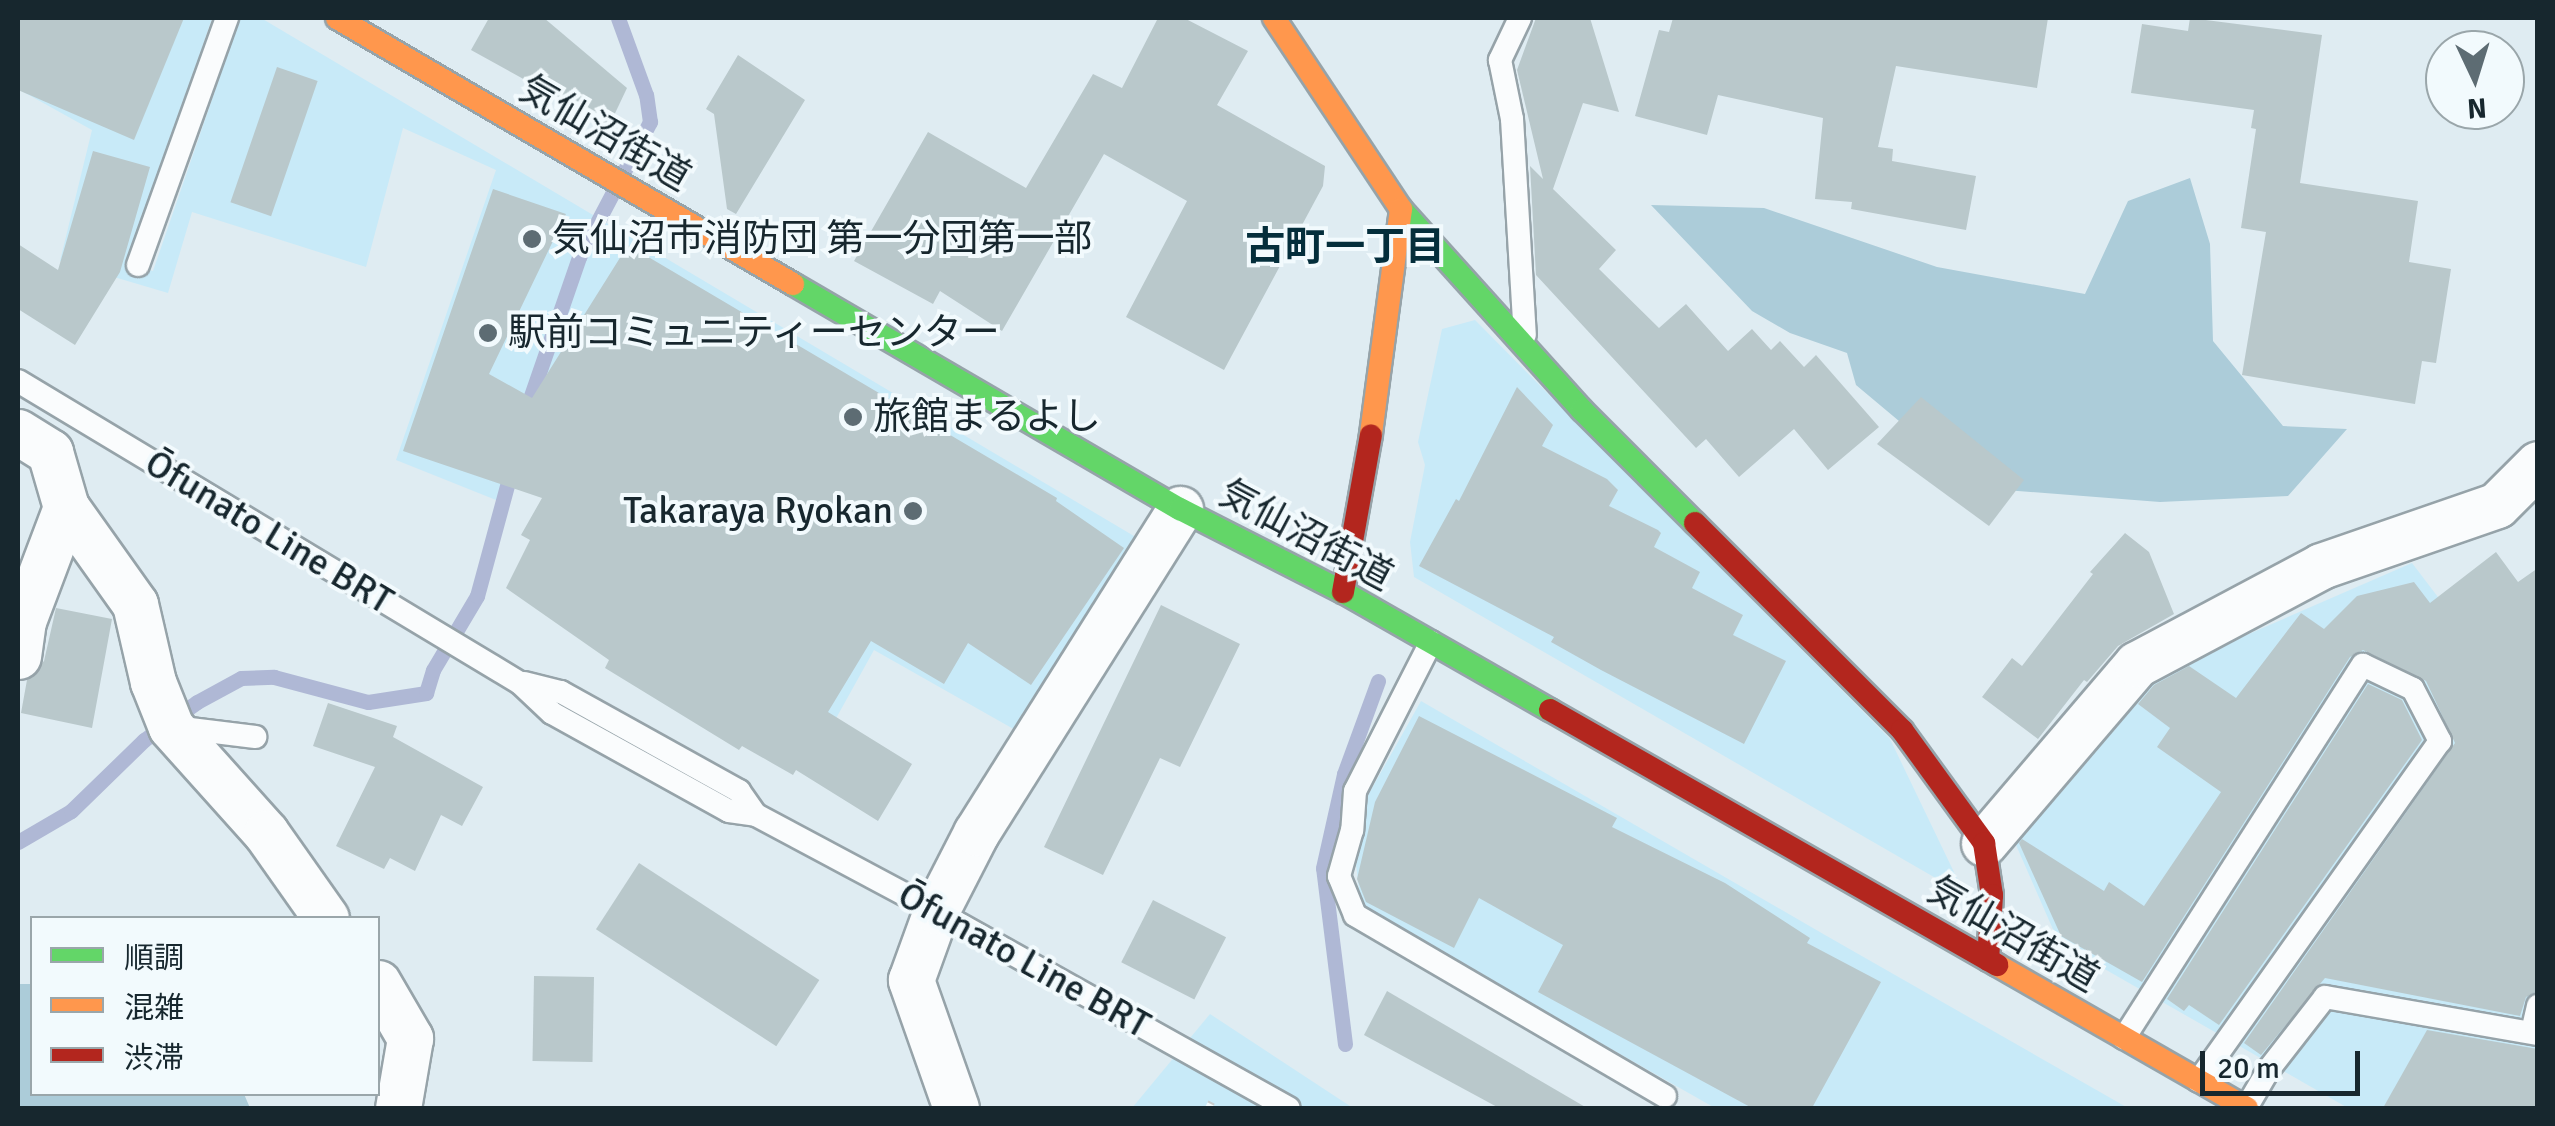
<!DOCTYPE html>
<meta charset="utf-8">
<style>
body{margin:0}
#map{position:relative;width:2555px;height:1126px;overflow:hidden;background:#dfecf2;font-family:Signika,"Noto Sans JP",sans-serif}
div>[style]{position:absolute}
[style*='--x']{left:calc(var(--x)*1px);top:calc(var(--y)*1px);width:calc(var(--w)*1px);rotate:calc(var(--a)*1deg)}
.built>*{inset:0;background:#c8eaf8}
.forest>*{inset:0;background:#acccd9}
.stream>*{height:15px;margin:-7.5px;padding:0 7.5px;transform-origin:7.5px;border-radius:7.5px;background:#afb8d5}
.building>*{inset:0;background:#b9c8cb;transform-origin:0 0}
.roads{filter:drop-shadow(2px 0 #96a3a9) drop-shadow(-2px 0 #96a3a9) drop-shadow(0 2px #96a3a9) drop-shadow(0 -2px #96a3a9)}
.lane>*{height:22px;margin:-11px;padding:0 11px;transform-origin:11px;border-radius:11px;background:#fafcfd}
.street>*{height:45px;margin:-22.5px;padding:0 22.5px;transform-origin:22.5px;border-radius:22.5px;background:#fafcfd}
.fast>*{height:22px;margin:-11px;padding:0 11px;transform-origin:11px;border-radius:11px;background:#63d668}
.slow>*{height:22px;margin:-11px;padding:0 11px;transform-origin:11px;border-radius:11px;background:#ff974d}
.jam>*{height:22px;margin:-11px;padding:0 11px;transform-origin:11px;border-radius:11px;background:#b3261e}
.rail>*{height:11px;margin-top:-5.5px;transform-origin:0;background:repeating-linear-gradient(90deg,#f2fafd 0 22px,#c8cccd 0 44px);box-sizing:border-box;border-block:2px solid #c8cccd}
.dots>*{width:28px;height:28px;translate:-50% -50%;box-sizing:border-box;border:5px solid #f2fafd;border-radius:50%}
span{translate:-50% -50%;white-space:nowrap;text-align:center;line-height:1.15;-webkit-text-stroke:8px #f2fafd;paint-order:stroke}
.street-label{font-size:38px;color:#17272e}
.poi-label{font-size:38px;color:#17272e}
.left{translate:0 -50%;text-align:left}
.right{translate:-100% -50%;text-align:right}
.neighbourhood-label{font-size:40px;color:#042e3b;font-weight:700}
.frame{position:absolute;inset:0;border:20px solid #17272e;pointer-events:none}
.legend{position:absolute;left:30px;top:916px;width:350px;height:180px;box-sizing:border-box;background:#f2fafd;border:2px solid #9aa6aa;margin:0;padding:12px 18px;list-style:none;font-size:30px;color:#17272e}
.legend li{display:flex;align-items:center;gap:20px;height:50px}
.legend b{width:50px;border:2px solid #9aa6aa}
.north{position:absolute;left:2425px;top:30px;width:100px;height:100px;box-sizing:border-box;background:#f2fafd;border:2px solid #9aa6aa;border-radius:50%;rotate:176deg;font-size:28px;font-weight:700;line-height:40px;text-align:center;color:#17272e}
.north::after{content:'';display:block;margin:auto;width:35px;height:45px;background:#5d6c73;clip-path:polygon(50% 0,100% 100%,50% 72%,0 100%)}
.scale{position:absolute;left:2200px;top:1051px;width:160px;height:45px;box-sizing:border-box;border:5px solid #17272e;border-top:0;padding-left:12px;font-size:30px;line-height:35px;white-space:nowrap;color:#17272e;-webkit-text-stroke:8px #f2fafd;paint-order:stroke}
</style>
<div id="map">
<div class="built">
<div style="clip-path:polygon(18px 18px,212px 18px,130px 265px,153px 271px,240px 18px,261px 18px,1139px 539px,1017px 731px,874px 650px,834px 722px,537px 409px,506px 504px,396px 460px,496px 170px,403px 128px,366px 267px,192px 212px,168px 293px,60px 261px,92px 130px,18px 89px)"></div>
<div style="clip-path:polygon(1475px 320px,1890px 739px,1965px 895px,1414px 577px,1410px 542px,1425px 465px,1418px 442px,1442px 329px)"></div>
<div style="clip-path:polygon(2412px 563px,2537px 727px,2537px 1108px,2348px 1108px,2059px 943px,2009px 829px,2150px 677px)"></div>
<div style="clip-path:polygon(1421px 701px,1825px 935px,2128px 1108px,1715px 1108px,1361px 907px,1356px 864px,1367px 797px)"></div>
<div style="clip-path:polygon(1210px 1014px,1353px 1108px,1132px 1108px)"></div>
</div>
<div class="forest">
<div style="clip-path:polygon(2190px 178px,2210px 244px,2213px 341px,2283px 426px,2347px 429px,2288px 496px,2160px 502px,1979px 488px,1856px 385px,1847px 353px,1790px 333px,1752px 311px,1651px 205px,1764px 208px,1937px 267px,2085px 294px,2128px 201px)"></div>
<div style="clip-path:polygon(18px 984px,32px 984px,32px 1094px,244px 1094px,250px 1108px,18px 1108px)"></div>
</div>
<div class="stream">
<div style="--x:524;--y:416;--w:168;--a:-70.9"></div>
<div style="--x:579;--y:257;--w:153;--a:-62.3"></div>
<div style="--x:650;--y:122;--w:27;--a:-98"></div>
<div style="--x:646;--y:95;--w:82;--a:-110"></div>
<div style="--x:18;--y:842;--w:61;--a:-30.3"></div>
<div style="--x:71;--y:811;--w:102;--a:-44.2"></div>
<div style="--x:144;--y:740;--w:65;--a:-35.6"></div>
<div style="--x:197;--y:702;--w:50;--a:-28.6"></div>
<div style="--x:241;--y:678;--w:33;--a:-2"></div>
<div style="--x:274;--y:677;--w:97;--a:14.9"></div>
<div style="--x:368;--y:702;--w:59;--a:-8.8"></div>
<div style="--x:426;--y:693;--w:24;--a:-73"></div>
<div style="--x:433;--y:670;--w:86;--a:-59.3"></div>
<div style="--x:477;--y:596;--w:134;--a:-74.8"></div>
<div style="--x:1345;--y:1044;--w:177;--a:-97.1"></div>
<div style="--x:1323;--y:868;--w:96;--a:-77.4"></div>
<div style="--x:1344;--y:774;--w:99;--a:-69.9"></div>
</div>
<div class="building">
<div style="clip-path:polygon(18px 18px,184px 18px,134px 140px,18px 90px)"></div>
<div style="clip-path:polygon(489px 18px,544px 18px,627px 88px,609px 126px,471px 50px)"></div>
<div style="clip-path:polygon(1158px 18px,1184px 18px,1248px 51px,1217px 105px,1325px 166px,1323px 186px,1224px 370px,1126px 317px,1187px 201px,1104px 154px,1002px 331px,940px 291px,933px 304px,854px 261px,928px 132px,1026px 188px,1093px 74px,1122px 88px)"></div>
<div style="clip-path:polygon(1536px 18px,1590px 18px,1619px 112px,1583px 103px,1553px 189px,1616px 250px,1599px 269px,1659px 328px,1686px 304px,1728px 351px,1752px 329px,1771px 350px,1780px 341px,1804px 367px,1816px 355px,1879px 427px,1828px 470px,1794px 429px,1739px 477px,1706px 439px,1696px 448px,1536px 275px,1530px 166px,1543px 179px,1517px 70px)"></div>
<div style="clip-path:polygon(1673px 18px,2048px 18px,2037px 88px,1896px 66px,1878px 147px,1893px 149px,1892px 161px,1976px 176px,1966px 230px,1851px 209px,1852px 202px,1815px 199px,1823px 118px,1718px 95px,1707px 135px,1635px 116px,1659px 30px,1669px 32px)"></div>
<div style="clip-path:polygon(2190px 18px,2322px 35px,2300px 183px,2418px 201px,2409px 262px,2451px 269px,2436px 363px,2422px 361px,2415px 404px,2242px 375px,2266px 232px,2241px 228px,2256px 129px,2251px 128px,2254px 110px,2131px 93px,2142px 24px,2188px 31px)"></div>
<div style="clip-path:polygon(738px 55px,805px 100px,736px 214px,727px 209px,714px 114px,706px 109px)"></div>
<div style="left:277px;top:67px;width:43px;height:143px;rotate:19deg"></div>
<div style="clip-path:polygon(93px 151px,150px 167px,120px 272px,75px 345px,18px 309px,18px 244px,58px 270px)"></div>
<div style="clip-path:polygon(493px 189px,566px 214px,489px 374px,532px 398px,628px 245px,1057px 498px,1056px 501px,1124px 548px,1031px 685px,968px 643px,944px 684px,871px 641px,828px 712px,912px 764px,878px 821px,796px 770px,793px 775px,742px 746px,739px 750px,605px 668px,609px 660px,506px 588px,530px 540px,521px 535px,542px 498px,403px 451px)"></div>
<div style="clip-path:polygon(1517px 387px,1553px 425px,1542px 446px,1607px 479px,1618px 490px,1609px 506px,1658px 530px,1661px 533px,1654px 547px,1700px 572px,1692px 588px,1743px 615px,1733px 635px,1786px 661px,1744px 744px,1601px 670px,1551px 642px,1554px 637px,1419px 566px,1456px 499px,1459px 501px)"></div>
<div style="clip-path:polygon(1921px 397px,2024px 480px,1989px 526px,1877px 444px)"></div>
<div style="clip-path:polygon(2125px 533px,2149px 552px,2174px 614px,2118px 646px,2087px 682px,2084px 680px,2038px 739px,1982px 697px,2012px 658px,2022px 666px,2093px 574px,2090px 572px)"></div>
<div style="clip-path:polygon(2496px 552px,2518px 582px,2538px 568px,2538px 991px,2526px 997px,2520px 1016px,2325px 978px,2261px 1055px,2244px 1043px,2455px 743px,2426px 681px,2363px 650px,2350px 657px,2142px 982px,2061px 936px,2019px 843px,2022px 839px,2104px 891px,2109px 882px,2144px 906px,2221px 792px,2157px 747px,2170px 728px,2138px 704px,2154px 685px,2189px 666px,2236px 698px,2301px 613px,2324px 629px,2357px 596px,2414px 582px,2430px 603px)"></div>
<div style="clip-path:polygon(1161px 605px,1240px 644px,1180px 767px,1160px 758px,1103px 875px,1044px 847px)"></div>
<div style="clip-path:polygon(56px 608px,112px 619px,92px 728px,21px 713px,27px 680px,44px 661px)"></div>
<div style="clip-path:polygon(2368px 684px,2402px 700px,2422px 740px,2219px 1025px,2189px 1005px,2184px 1011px,2167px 999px)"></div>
<div style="clip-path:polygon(328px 703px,397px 726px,393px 737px,483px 787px,462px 826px,441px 815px,415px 871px,390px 858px,384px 869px,336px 846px,375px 767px,313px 746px)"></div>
<div style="clip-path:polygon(1419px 716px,1617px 818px,1612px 827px,1725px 883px,1810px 938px,1807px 943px,1881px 982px,1812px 1108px,1752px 1108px,1538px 992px,1563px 945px,1479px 898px,1454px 948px,1366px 902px,1357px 879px,1375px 802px)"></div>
<div style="left:639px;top:863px;width:215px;height:79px;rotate:33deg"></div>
<div style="left:1153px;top:900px;width:82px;height:70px;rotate:27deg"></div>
<div style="left:534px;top:976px;width:60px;height:85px;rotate:1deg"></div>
<div style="clip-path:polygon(1387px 991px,1587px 1108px,1499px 1108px,1364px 1035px)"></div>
<div style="clip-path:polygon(2427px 1030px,2538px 1049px,2538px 1108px,2383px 1108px)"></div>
</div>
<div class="roads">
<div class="lane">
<div style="--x:1520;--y:18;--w:47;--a:115.5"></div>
<div style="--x:1500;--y:60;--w:60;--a:78.5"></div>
<div style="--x:1512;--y:119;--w:216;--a:86.6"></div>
<div style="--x:138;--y:265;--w:263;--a:-70.2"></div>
<div style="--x:18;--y:381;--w:586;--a:31.03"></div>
<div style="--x:520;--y:683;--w:44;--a:43.2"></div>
<div style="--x:552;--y:713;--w:202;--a:29"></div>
<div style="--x:729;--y:811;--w:27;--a:8"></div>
<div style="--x:756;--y:815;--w:204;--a:28.1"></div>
<div style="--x:936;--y:911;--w:404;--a:29.2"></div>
<div style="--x:1431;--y:642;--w:167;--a:117"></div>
<div style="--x:1355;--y:791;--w:39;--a:94"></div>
<div style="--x:1352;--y:830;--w:48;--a:105.8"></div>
<div style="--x:1339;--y:876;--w:42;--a:67.7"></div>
<div style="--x:1355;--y:915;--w:359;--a:30.3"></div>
<div style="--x:524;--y:683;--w:38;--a:14"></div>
<div style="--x:561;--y:692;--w:204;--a:29.1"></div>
<div style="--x:739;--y:791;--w:29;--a:55"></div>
<div style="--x:174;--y:727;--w:82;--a:7"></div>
<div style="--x:2532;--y:1032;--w:27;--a:-77"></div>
<div style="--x:2124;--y:1038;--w:443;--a:-57.4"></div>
<div style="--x:2363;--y:665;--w:55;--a:25.6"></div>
<div style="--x:2413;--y:689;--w:59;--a:62.6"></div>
<div style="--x:2440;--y:741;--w:417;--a:125.4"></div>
<div style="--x:2246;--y:1108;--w:45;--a:-59.5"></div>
<div style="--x:2269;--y:1069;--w:91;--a:-52.1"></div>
<div style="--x:2325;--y:997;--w:216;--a:9.9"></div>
</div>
<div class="street">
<div style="--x:18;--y:432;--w:38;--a:32"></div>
<div style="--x:50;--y:452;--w:57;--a:73.8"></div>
<div style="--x:66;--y:507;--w:119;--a:54.6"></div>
<div style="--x:135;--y:604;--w:80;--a:77"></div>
<div style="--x:153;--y:682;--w:48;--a:68.2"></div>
<div style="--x:171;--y:727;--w:142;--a:48.1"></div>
<div style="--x:266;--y:833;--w:104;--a:54.8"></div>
<div style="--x:18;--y:656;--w:35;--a:-82"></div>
<div style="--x:23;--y:621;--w:122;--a:-69.3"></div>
<div style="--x:1984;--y:843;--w:235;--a:-49.5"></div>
<div style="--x:2137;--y:664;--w:208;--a:-28"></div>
<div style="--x:2321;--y:566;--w:186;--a:-19.1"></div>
<div style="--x:2497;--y:505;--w:58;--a:-45"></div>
<div style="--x:378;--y:983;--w:64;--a:59.8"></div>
<div style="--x:410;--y:1038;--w:71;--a:99.7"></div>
<div style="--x:956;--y:1108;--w:136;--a:-109.4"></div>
<div style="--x:911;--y:980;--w:73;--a:-70.1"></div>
<div style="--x:936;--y:911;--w:88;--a:-62.9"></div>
<div style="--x:976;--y:833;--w:383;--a:-57.8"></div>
</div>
<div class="fast">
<div style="--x:1401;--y:209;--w:270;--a:48"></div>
<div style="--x:1582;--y:410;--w:160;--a:45"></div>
<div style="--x:793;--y:284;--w:448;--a:30.2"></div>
<div style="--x:1180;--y:509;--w:183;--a:27"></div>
<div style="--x:1343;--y:592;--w:238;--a:29.7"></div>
</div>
<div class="slow">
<div style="--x:337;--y:18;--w:528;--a:30.26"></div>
<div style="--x:1274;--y:18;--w:229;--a:56.4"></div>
<div style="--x:1401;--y:209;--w:228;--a:97.6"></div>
<div style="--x:1997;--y:965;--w:288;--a:29.8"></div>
</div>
<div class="jam">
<div style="--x:1695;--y:523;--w:293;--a:45"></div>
<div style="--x:1902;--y:730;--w:140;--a:54"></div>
<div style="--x:1984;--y:843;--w:53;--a:81.3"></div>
<div style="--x:1992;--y:895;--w:65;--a:93.5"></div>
<div style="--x:1343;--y:592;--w:159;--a:-79.9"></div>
<div style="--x:1550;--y:710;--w:515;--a:29.7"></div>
</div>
</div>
<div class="rail">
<div style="--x:1206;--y:1105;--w:7;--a:27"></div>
</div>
<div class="dots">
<div style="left:532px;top:239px;background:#5d6c73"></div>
<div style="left:488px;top:333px;background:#5d6c73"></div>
<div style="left:853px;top:417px;background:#5d6c73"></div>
<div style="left:913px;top:511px;background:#5d6c73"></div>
</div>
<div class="street-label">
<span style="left:605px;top:133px;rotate:30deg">気仙沼街道</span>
<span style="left:269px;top:532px;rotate:31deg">Ōfunato Line BRT</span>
<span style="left:1306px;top:535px;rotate:28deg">気仙沼街道</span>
<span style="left:2013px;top:934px;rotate:30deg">気仙沼街道</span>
<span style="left:1024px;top:960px;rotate:29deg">Ōfunato Line BRT</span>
</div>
<div class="poi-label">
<span class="left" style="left:552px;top:239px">気仙沼市消防団 第一分団第一部</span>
<span class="left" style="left:508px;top:333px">駅前コミュニティーセンター</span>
<span class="left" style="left:873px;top:417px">旅館まるよし</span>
<span class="right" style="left:893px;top:511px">Takaraya Ryokan</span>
</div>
<div class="neighbourhood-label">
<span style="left:1345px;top:247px">古町一丁目</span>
</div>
<div class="frame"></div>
<ul class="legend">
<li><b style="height:12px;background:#63d668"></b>順調</li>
<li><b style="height:12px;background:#ff974d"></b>混雑</li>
<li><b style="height:12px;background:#b3261e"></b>渋滞</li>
</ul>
<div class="north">N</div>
<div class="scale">20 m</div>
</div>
